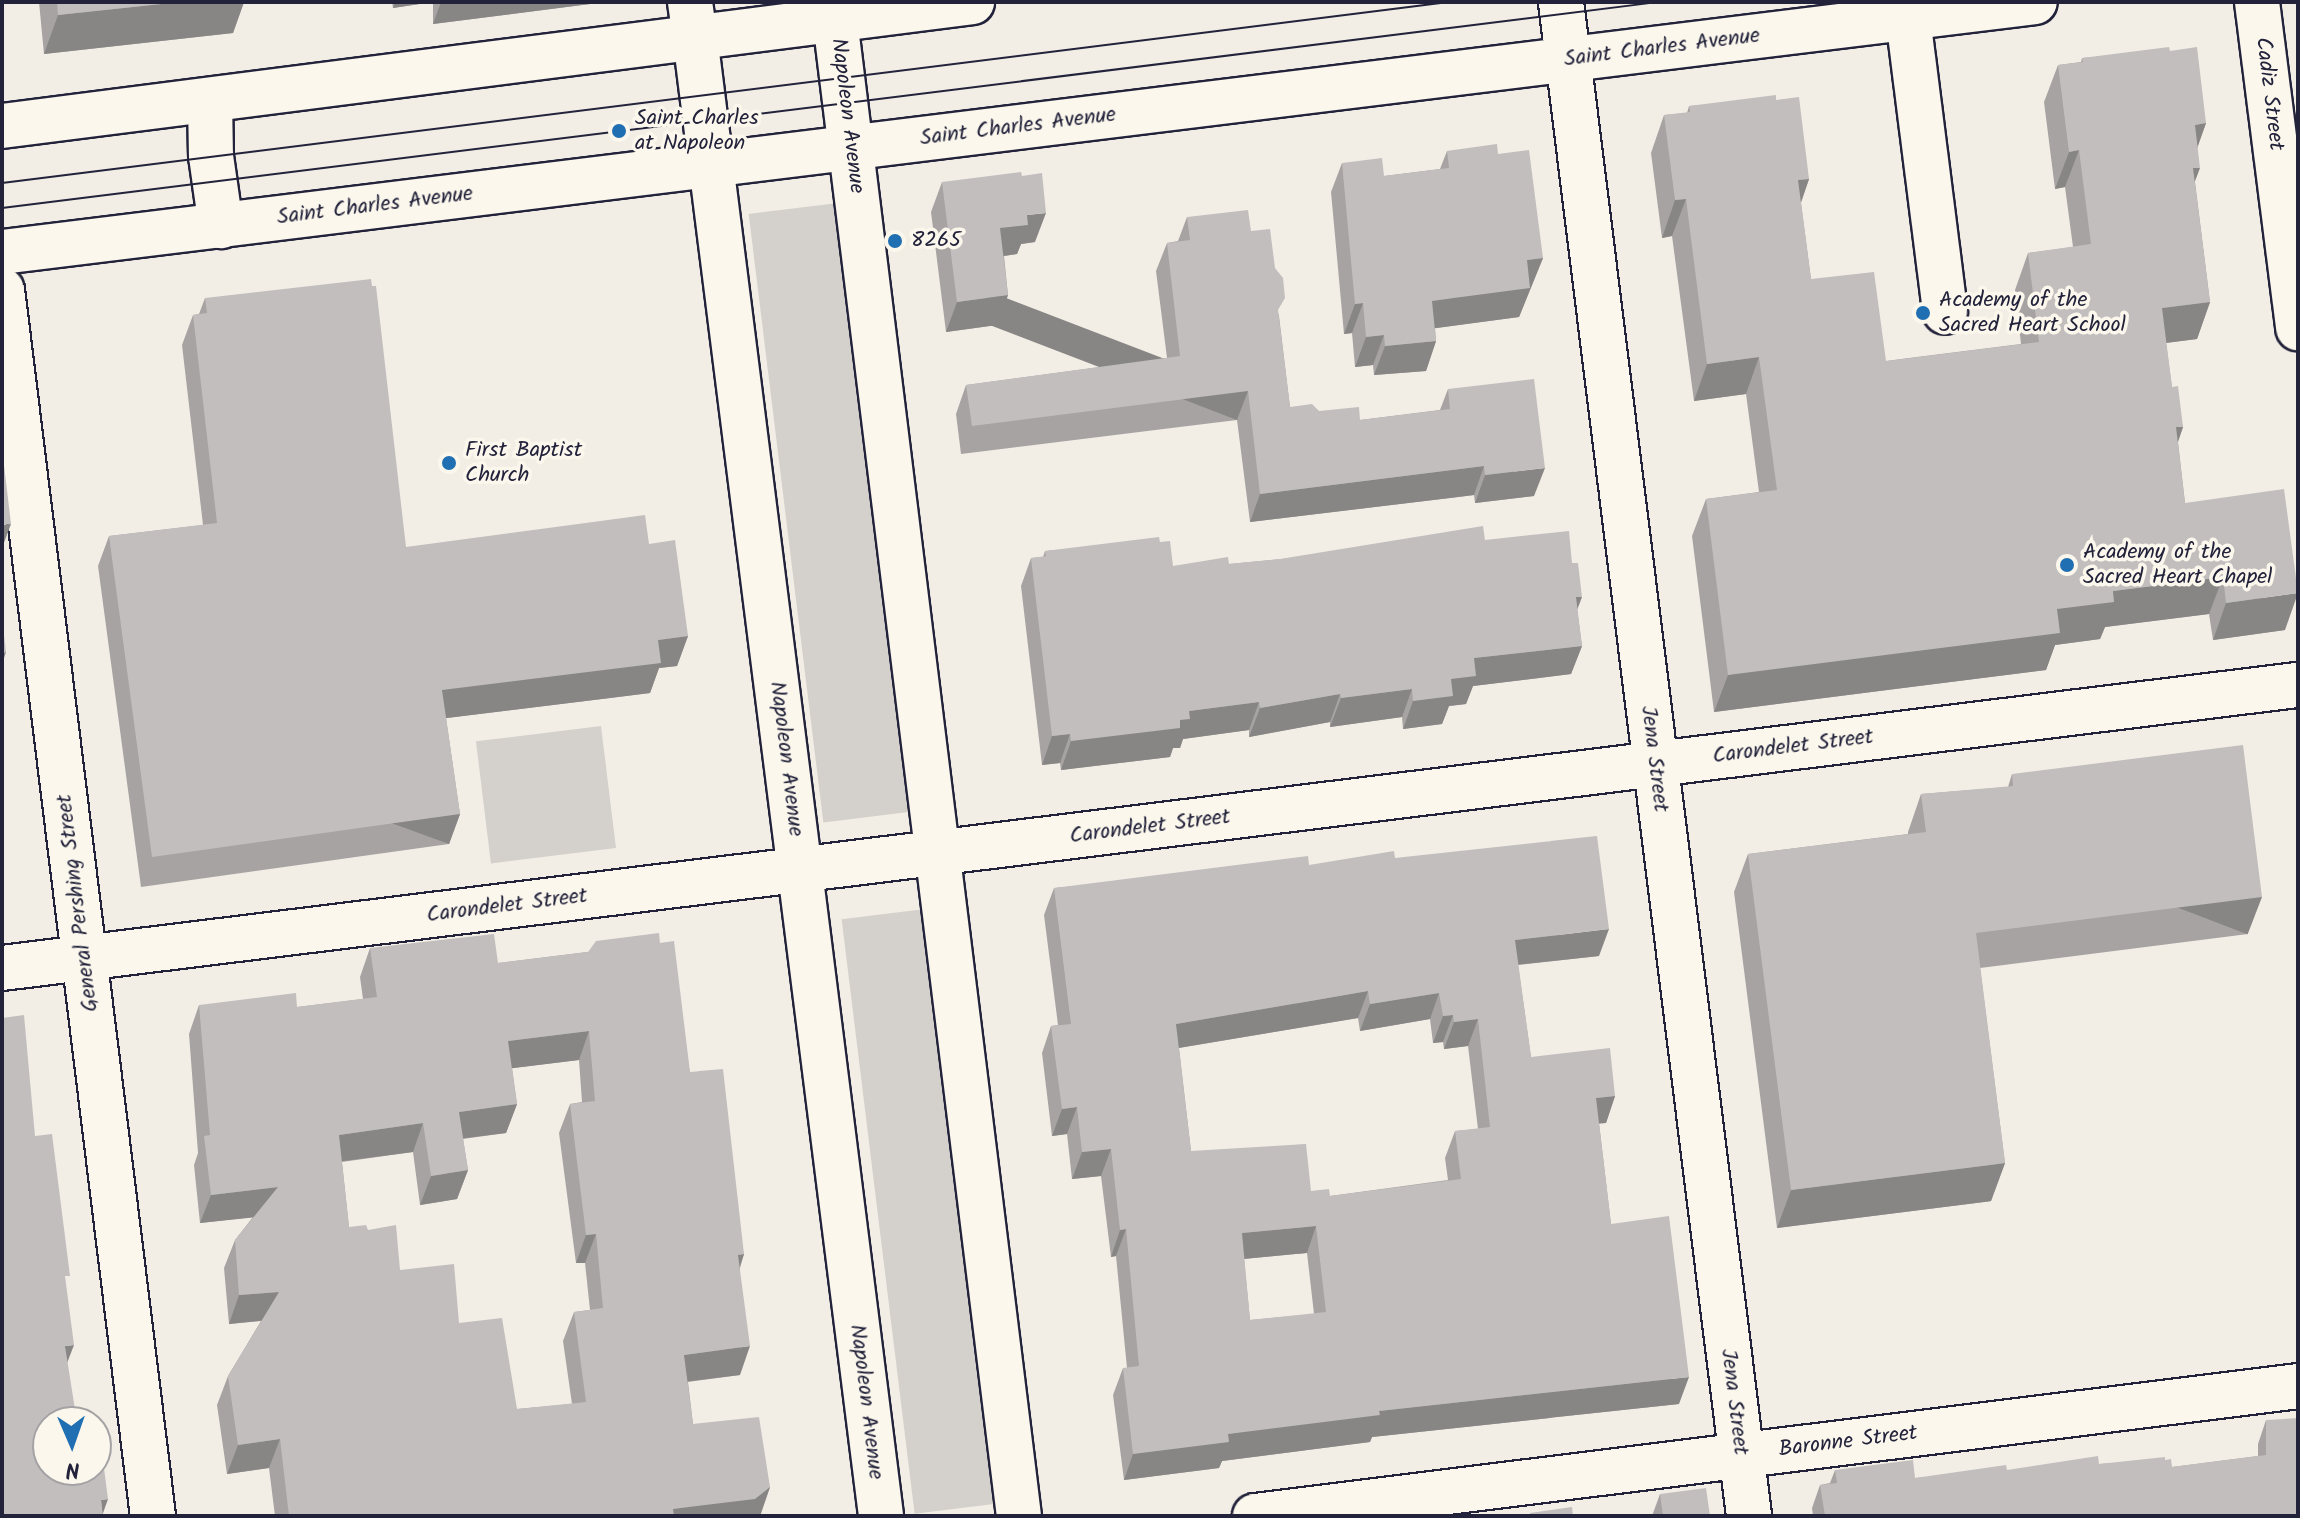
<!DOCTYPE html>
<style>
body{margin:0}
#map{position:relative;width:2300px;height:1518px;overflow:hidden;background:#f2eee5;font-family:Kalam,sans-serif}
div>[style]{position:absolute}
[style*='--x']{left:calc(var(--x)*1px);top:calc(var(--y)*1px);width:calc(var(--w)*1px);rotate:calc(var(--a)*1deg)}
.green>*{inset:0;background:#d4d1cc;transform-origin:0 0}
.roads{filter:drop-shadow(2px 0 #22223b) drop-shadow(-2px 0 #22223b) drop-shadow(0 2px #22223b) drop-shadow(0 -2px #22223b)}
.minor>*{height:44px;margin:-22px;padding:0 22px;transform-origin:22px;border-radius:22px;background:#fbf7ec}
.major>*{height:44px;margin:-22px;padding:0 22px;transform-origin:22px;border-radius:22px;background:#fbf7ec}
.tram>*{height:2px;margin:-1px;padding:0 1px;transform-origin:1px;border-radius:1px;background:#22223b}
.wall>*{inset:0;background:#a7a3a3}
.shaded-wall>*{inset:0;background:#888585;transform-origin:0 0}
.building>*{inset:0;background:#c2bebe}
.dots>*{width:22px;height:22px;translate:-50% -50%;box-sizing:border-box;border:4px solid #fbf7ec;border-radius:50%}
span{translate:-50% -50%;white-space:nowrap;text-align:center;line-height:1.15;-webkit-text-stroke:7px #fbf7ec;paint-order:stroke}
.street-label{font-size:22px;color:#22223b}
.poi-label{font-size:22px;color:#22223b}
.left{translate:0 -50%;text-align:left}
.frame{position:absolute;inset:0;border:4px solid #22223b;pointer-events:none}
.north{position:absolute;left:32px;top:1406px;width:80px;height:80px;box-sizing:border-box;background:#fbf7ec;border:2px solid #a4a2a5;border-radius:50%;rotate:178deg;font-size:22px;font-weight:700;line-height:32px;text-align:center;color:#22223b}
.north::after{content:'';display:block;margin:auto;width:28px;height:36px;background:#1f6fb2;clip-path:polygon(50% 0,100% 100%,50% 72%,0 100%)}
</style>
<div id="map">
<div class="green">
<div style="left:838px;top:203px;width:613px;height:90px;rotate:83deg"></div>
<div style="left:601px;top:726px;width:123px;height:126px;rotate:83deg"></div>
<div style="left:925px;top:909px;width:599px;height:84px;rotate:83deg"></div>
</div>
<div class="roads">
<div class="minor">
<div style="--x:690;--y:2;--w:35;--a:82"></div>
<div style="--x:1561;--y:2;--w:1526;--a:82.92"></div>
<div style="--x:2257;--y:2;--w:329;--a:82.8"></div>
<div style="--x:1908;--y:18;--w:296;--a:82.8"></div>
<div style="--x:2;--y:290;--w:1235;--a:82.98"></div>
<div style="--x:2;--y:968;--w:2313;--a:-7.03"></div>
<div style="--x:1255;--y:1516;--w:1051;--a:-7.1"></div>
</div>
<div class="major">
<div style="--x:835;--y:20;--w:1507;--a:82.99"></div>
<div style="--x:695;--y:37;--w:1491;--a:82.83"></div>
<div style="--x:210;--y:100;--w:56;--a:89"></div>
<div style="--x:211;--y:156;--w:71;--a:81.9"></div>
<div style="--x:2;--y:126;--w:978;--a:-7.28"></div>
<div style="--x:2;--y:252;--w:2048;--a:-7.01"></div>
</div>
</div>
<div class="tram">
<div style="--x:2;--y:183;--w:1458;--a:-7.13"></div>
<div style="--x:2;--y:208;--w:1670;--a:-7.09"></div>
</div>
<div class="wall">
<div style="clip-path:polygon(39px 2px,244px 2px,233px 33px,44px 54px)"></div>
<div style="clip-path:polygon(392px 2px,592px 2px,590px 4px,433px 24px,433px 2px,393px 8px)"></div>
<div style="clip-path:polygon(2170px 51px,2206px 123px,2197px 148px,2195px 182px,2210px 302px,2197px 339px,2166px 343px,2172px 387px,2183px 427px,2178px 442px,2185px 503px,2285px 630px,2213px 640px,2209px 614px,2105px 627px,2100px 639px,2055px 645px,2046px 670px,1714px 712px,1692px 536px,1706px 499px,1759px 492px,1746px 394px,1694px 401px,1672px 236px,1662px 238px,1651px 153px,1664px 115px,1687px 113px,1689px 106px,1776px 100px,1809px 179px,1801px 203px,1811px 279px,1886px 361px,2021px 344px,2015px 290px,2028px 253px,2073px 247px,2065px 187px,2055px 189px,2044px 102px,2058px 65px,2081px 62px,2082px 58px)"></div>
<div style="clip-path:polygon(1447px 151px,1498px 154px,1543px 258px,1519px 317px,1435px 328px,1436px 341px,1426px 371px,1374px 375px,1373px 365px,1355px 367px,1352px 333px,1344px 334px,1331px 192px,1342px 163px,1384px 176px,1440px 169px)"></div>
<div style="clip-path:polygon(942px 182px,1035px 242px,1021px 244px,1017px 254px,1004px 256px,1008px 295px,997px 325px,946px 332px,931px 212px)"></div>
<div style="clip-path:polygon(1187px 217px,1251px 231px,1279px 316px,1290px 407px,1319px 411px,1360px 420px,1440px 410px,1448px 389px,1534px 496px,1475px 503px,1474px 495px,1250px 522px,1237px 420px,961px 454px,956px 414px,966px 385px,1167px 358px,1156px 271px,1167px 243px,1178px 241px)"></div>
<div style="clip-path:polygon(205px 298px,406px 547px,649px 544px,688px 636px,677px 666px,659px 668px,650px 693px,446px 718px,460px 814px,449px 844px,141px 887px,98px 566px,109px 536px,203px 525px,182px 345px,193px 315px,199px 314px)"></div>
<div style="clip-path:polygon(1485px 540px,1577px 609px,1582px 646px,1571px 674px,1473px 686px,1466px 704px,1449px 706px,1442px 724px,1403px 729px,1402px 717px,1330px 727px,1330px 722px,1249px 737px,1249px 730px,1183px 739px,1180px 748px,1173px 748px,1170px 757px,1061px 770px,1060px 763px,1042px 765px,1021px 586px,1031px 558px,1043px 557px,1045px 551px,1160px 542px,1173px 566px,1229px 564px)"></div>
<div style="clip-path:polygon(2012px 774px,2248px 934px,1980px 968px,2005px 1163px,1991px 1201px,1777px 1228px,1734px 892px,1748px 854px,1908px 834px,1908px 832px,1921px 794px,2008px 787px)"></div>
<div style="clip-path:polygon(evenodd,1395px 858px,1599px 956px,1518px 965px,1531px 1057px,1615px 1096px,1606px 1123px,1599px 1123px,1611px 1224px,1679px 1404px,1372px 1437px,1370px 1442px,1222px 1461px,1219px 1468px,1124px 1480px,1113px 1395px,1123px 1368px,1127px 1368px,1116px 1256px,1111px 1257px,1101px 1176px,1072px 1179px,1067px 1134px,1052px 1136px,1042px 1053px,1051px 1026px,1058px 1025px,1044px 915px,1054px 888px,1395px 858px,1358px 1018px,1360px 1031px,1430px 1019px,1433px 1043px,1443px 1042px,1444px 1049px,1468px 1046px,1478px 1129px,1455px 1131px,1445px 1158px,1448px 1180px,1330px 1196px,1311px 1191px,1191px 1151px,1179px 1048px,1358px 1018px,1395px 858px,1307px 1253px,1314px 1314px,1250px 1320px,1244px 1259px,1307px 1253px)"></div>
<div style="clip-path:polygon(evenodd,660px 943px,690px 1072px,744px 1254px,740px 1268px,740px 1375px,688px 1382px,693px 1424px,770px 1487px,760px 1516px,275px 1516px,269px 1468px,227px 1474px,217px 1405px,228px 1376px,261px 1321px,229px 1324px,224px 1268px,235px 1240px,253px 1217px,200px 1223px,194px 1165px,198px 1153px,189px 1034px,199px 1005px,297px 1007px,363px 999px,360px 977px,370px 948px,498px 963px,660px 943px,579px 1060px,582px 1102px,570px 1104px,559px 1133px,576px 1263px,585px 1263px,590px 1310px,574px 1312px,563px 1341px,572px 1404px,517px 1409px,459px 1323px,400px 1270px,368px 1230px,349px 1227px,342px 1162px,413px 1152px,420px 1205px,457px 1199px,468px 1170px,463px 1139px,506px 1133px,517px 1104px,512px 1068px,579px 1060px)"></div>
<div style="clip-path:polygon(2266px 1420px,2298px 1516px,1813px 1516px,1812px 1508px,1820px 1485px,1830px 1483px,1835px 1470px,1915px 1478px,2099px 1464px,2165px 1460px,2172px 1467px,2258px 1456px,2258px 1444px)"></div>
<div style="clip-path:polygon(1660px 1494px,1710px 1516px,1652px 1516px)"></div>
</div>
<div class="shaded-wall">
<div style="clip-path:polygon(180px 2px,244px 2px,233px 33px,44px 54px,58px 15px)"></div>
<div style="clip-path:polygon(395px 2px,433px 2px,393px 8px)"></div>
<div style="clip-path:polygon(441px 2px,592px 2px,590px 4px,433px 24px)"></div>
<div style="clip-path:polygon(2206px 123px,2193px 160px,2195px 125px)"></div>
<div style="clip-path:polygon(2079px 150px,2065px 187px,2055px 189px,2069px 152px)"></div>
<div style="clip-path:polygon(2193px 168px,2200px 168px,2186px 205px)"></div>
<div style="clip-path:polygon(1809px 179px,1796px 216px,1798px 180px)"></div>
<div style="clip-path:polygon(1686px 199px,1672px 236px,1662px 238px,1675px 200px)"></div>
<div style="clip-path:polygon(1046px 213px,1035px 242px,1021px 244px,1017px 254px,990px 258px,1000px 228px,1027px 215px)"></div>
<div style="clip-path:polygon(1543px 258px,1519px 317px,1422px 330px,1432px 301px,1527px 260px)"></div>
<div style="clip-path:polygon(1008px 295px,997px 325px,946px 332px,957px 302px)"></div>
<div style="clip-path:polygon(2210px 302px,2197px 339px,2148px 345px,2162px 308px)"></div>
<div style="clip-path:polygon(1363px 303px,1352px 333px,1344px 334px,1355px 304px)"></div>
<div style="clip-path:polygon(1384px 335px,1373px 365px,1355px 367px,1366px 337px)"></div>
<div style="clip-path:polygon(1436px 341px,1426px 371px,1374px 375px,1385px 346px)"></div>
<div style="clip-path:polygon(1759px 357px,1746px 394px,1694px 401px,1707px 364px)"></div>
<div style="left:1248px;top:391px;width:31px;height:278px;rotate:111deg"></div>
<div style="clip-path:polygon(2176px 427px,2183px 427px,2170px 464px)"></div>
<div style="clip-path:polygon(1484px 466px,1474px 495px,1250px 522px,1260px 494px)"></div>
<div style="clip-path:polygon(1545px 468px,1534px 496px,1475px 503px,1485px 475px)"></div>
<div style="clip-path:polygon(11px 524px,2px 548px,2px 525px)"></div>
<div style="clip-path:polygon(2223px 577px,2209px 614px,2105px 627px,2100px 639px,2055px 645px,2046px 670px,1714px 712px,1728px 675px,2113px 591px)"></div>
<div style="clip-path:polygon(2298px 593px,2285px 630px,2213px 640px,2226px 603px)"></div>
<div style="clip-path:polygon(1576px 597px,1582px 597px,1571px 626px)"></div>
<div style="clip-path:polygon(688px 636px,677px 666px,659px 668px,650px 693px,431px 720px,442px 690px,658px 640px)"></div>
<div style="clip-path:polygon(1582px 646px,1571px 674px,1473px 686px,1466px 704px,1449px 706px,1442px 724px,1403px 729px,1413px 701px,1451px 679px,1474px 658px)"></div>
<div style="clip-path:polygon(6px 652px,2px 664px,2px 653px)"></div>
<div style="clip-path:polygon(1412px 689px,1402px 717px,1330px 727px,1341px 698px)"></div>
<div style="clip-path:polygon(1340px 694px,1330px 722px,1249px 737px,1260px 708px)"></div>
<div style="clip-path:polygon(1259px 702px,1249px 730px,1183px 739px,1180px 748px,1173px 748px,1170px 757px,1061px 770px,1071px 741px,1189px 711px)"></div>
<div style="clip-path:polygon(1070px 734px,1060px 763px,1042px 765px,1052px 736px)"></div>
<div style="left:460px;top:814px;width:32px;height:311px;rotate:110deg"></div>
<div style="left:2262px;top:897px;width:40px;height:288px;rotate:111deg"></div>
<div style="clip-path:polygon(1609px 929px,1599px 956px,1505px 966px,1515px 940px)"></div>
<div style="clip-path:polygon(1368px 991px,1358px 1018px,1166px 1050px,1176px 1024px)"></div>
<div style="clip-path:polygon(1439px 993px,1430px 1019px,1360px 1031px,1370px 1004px)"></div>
<div style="clip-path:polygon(1453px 1015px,1443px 1042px,1433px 1043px,1443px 1016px)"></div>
<div style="clip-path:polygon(1478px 1019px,1468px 1046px,1444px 1049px,1454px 1022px)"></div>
<div style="clip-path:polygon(589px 1031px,579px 1060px,498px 1070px,508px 1041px)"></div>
<div style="clip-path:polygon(1615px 1096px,1606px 1123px,1586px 1125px,1596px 1098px)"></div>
<div style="clip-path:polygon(517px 1104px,506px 1133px,449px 1140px,459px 1112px)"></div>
<div style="clip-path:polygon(1077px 1107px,1067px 1134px,1052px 1136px,1062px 1109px)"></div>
<div style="clip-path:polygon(423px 1123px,413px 1152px,328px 1163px,339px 1135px)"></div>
<div style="clip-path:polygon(1111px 1149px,1101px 1176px,1072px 1179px,1082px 1152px)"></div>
<div style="clip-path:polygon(2005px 1163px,1991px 1201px,1777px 1228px,1791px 1190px)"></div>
<div style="clip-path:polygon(468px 1170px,457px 1199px,420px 1205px,431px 1176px)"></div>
<div style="clip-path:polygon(278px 1187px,267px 1216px,200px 1223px,211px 1195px)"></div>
<div style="clip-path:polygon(1316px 1226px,1307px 1253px,1232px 1260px,1242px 1233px)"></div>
<div style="clip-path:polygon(1126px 1229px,1116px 1256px,1111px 1257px,1120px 1230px)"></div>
<div style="clip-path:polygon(596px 1234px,585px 1263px,576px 1263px,586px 1235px)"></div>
<div style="clip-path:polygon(744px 1254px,734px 1283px,738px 1255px)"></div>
<div style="clip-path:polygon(279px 1292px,268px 1320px,229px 1324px,239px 1295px)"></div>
<div style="clip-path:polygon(74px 1345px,64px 1371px,65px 1346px)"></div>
<div style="clip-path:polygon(750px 1346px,740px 1375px,674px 1383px,684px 1355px)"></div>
<div style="clip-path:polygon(1689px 1377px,1679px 1404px,1372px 1437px,1370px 1442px,1222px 1461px,1219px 1468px,1124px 1480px,1133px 1454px,1228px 1434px,1379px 1411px)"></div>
<div style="clip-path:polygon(280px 1439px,269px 1468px,227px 1474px,238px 1445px)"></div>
<div style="clip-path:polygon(770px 1487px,760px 1516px,671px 1516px,673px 1509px)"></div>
<div style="clip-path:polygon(108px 1499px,102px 1516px,101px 1500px)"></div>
</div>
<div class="building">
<div style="clip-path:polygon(57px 2px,180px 2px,58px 15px)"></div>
<div style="clip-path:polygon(2169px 47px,2170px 51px,2197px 47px,2206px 123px,2195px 125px,2200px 168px,2193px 168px,2210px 302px,2162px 308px,2172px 387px,2178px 386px,2183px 427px,2176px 427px,2185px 503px,2284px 489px,2298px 593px,2226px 603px,2223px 577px,2113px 591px,2114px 602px,2057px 609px,2060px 633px,1728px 675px,1706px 499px,1777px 490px,1759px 357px,1707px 364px,1686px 199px,1675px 200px,1664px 115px,1690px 112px,1689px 106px,1776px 95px,1776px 100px,1799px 97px,1809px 179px,1798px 180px,1811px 279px,1874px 272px,1886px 361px,2039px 342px,2028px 253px,2091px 244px,2079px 150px,2069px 152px,2058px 65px,2083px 62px,2082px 58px)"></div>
<div style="clip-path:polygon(1497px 144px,1498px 154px,1529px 150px,1543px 258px,1527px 260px,1530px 288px,1432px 301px,1436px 341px,1385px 346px,1384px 335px,1366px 337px,1363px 303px,1355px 304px,1342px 163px,1382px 158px,1384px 176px,1449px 168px,1447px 151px)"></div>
<div style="clip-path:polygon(1021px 172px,1022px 176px,1042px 173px,1046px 213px,1027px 215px,1028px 225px,1000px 228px,1008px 295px,957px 302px,942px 182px)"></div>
<div style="clip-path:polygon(1248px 210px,1251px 231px,1270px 229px,1275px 268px,1283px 278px,1285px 298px,1278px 310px,1290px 407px,1312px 404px,1319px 411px,1359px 407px,1360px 420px,1450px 409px,1448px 389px,1534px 379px,1545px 468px,1485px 475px,1484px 466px,1260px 494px,1248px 391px,972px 426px,966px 385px,1180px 356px,1167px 243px,1190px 240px,1187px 217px)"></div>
<div style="clip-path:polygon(371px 279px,372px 286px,376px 286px,406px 547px,645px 515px,649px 544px,675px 540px,688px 636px,658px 640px,661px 663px,442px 690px,460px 814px,152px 857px,109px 536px,217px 523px,193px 315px,207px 313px,205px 298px)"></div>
<div style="clip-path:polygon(2px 448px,11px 524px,2px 525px)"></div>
<div style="clip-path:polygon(1483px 526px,1485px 540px,1569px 531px,1572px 563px,1578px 563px,1582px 597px,1576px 597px,1582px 646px,1474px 658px,1476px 676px,1451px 679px,1453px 696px,1413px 701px,1412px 689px,1341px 698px,1340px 694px,1260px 708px,1259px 702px,1189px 711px,1190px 719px,1180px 720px,1180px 728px,1071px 741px,1070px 734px,1052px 736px,1031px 558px,1046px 556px,1045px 551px,1159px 537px,1160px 542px,1170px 541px,1173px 566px,1228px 557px,1229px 564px,1280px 559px)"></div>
<div style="clip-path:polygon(2px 618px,6px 652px,2px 653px)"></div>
<div style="clip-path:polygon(2243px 745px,2262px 897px,1976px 933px,2005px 1163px,1791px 1190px,1748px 854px,1926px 832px,1921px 794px,2013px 786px,2012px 774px)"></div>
<div style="clip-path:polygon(evenodd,1597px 836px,1609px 929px,1515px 940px,1531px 1057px,1610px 1048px,1615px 1096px,1596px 1098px,1611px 1224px,1669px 1216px,1689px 1377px,1379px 1411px,1380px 1415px,1228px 1434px,1229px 1442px,1133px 1454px,1123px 1368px,1139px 1366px,1126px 1229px,1120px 1230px,1111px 1149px,1082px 1152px,1077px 1107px,1062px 1109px,1051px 1026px,1071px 1024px,1054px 888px,1308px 856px,1309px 865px,1394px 851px,1395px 858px,1597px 836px,1368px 991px,1370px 1004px,1439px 993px,1443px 1016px,1453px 1015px,1454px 1022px,1478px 1019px,1490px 1127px,1455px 1131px,1461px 1179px,1330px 1196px,1329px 1189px,1311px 1191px,1306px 1144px,1191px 1151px,1176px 1024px,1368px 991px,1597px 836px,1316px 1226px,1326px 1312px,1250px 1320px,1242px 1233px,1316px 1226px)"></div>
<div style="clip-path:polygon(evenodd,659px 933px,660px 943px,674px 941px,690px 1072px,723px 1069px,744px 1254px,738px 1255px,750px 1346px,684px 1355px,693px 1424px,759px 1417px,770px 1487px,755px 1499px,673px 1509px,674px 1516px,289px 1516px,280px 1439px,238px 1445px,228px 1376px,279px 1292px,239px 1295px,235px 1240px,278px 1187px,211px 1195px,204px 1136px,210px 1135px,199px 1005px,296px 993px,297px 1007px,377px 997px,370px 948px,494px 934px,498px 963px,588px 952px,596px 941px,659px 933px,589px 1031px,595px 1101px,570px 1104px,586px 1235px,596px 1234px,603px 1308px,574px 1312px,586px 1402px,517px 1409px,502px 1318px,459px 1323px,454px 1264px,400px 1270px,396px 1225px,368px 1230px,366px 1225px,349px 1227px,339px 1135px,423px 1123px,431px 1176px,468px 1170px,459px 1112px,517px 1104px,508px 1041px,589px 1031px)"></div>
<div style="clip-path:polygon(24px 1015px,35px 1136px,52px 1134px,70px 1276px,65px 1276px,74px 1345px,65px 1346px,77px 1422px,48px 1422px,48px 1470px,96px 1470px,96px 1446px,101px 1445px,108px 1499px,101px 1500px,103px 1516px,2px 1516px,2px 1018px)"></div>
<div style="clip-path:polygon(2298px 1418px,2298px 1516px,1825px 1516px,1820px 1485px,1837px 1483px,1835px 1470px,1913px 1460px,1915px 1478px,2006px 1465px,2007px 1470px,2098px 1456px,2099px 1464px,2165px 1457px,2165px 1460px,2171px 1459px,2172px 1467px,2266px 1455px,2266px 1420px)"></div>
<div style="clip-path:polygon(1706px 1488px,1710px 1516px,1663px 1516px,1660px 1494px)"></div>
<div style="clip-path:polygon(1572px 1507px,1573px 1516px,1530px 1516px,1530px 1513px)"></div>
</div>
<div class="dots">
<div style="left:619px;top:131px;background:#1f6fb2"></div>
<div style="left:895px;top:241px;background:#1f6fb2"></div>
<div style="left:1923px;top:313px;background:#1f6fb2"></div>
<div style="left:449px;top:463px;background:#1f6fb2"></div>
<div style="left:2067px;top:565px;background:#1f6fb2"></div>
</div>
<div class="street-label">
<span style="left:1662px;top:48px;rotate:-7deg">Saint Charles Avenue</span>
<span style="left:2269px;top:94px;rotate:83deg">Cadiz Street</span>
<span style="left:847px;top:116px;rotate:83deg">Napoleon Avenue</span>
<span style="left:1018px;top:127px;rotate:-7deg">Saint Charles Avenue</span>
<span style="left:375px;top:206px;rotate:-7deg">Saint Charles Avenue</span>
<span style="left:1793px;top:747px;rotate:-7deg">Carondelet Street</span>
<span style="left:786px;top:759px;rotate:83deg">Napoleon Avenue</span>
<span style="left:1654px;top:759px;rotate:83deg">Jena Street</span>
<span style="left:1150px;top:827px;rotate:-7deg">Carondelet Street</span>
<span style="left:78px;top:903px;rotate:-97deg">General Pershing Street</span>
<span style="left:507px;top:906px;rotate:-7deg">Carondelet Street</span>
<span style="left:866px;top:1402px;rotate:83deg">Napoleon Avenue</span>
<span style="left:1734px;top:1402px;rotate:83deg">Jena Street</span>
<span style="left:1848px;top:1442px;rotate:-7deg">Baronne Street</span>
</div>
<div class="poi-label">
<span class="left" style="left:635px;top:131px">Saint Charles<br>at Napoleon</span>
<span class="left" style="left:911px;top:241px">8265</span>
<span class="left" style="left:1939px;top:313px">Academy of the<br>Sacred Heart School</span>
<span class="left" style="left:465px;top:463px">First Baptist<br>Church</span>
<span class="left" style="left:2083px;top:565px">Academy of the<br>Sacred Heart Chapel</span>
</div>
<div class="frame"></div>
<div class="north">N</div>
</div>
